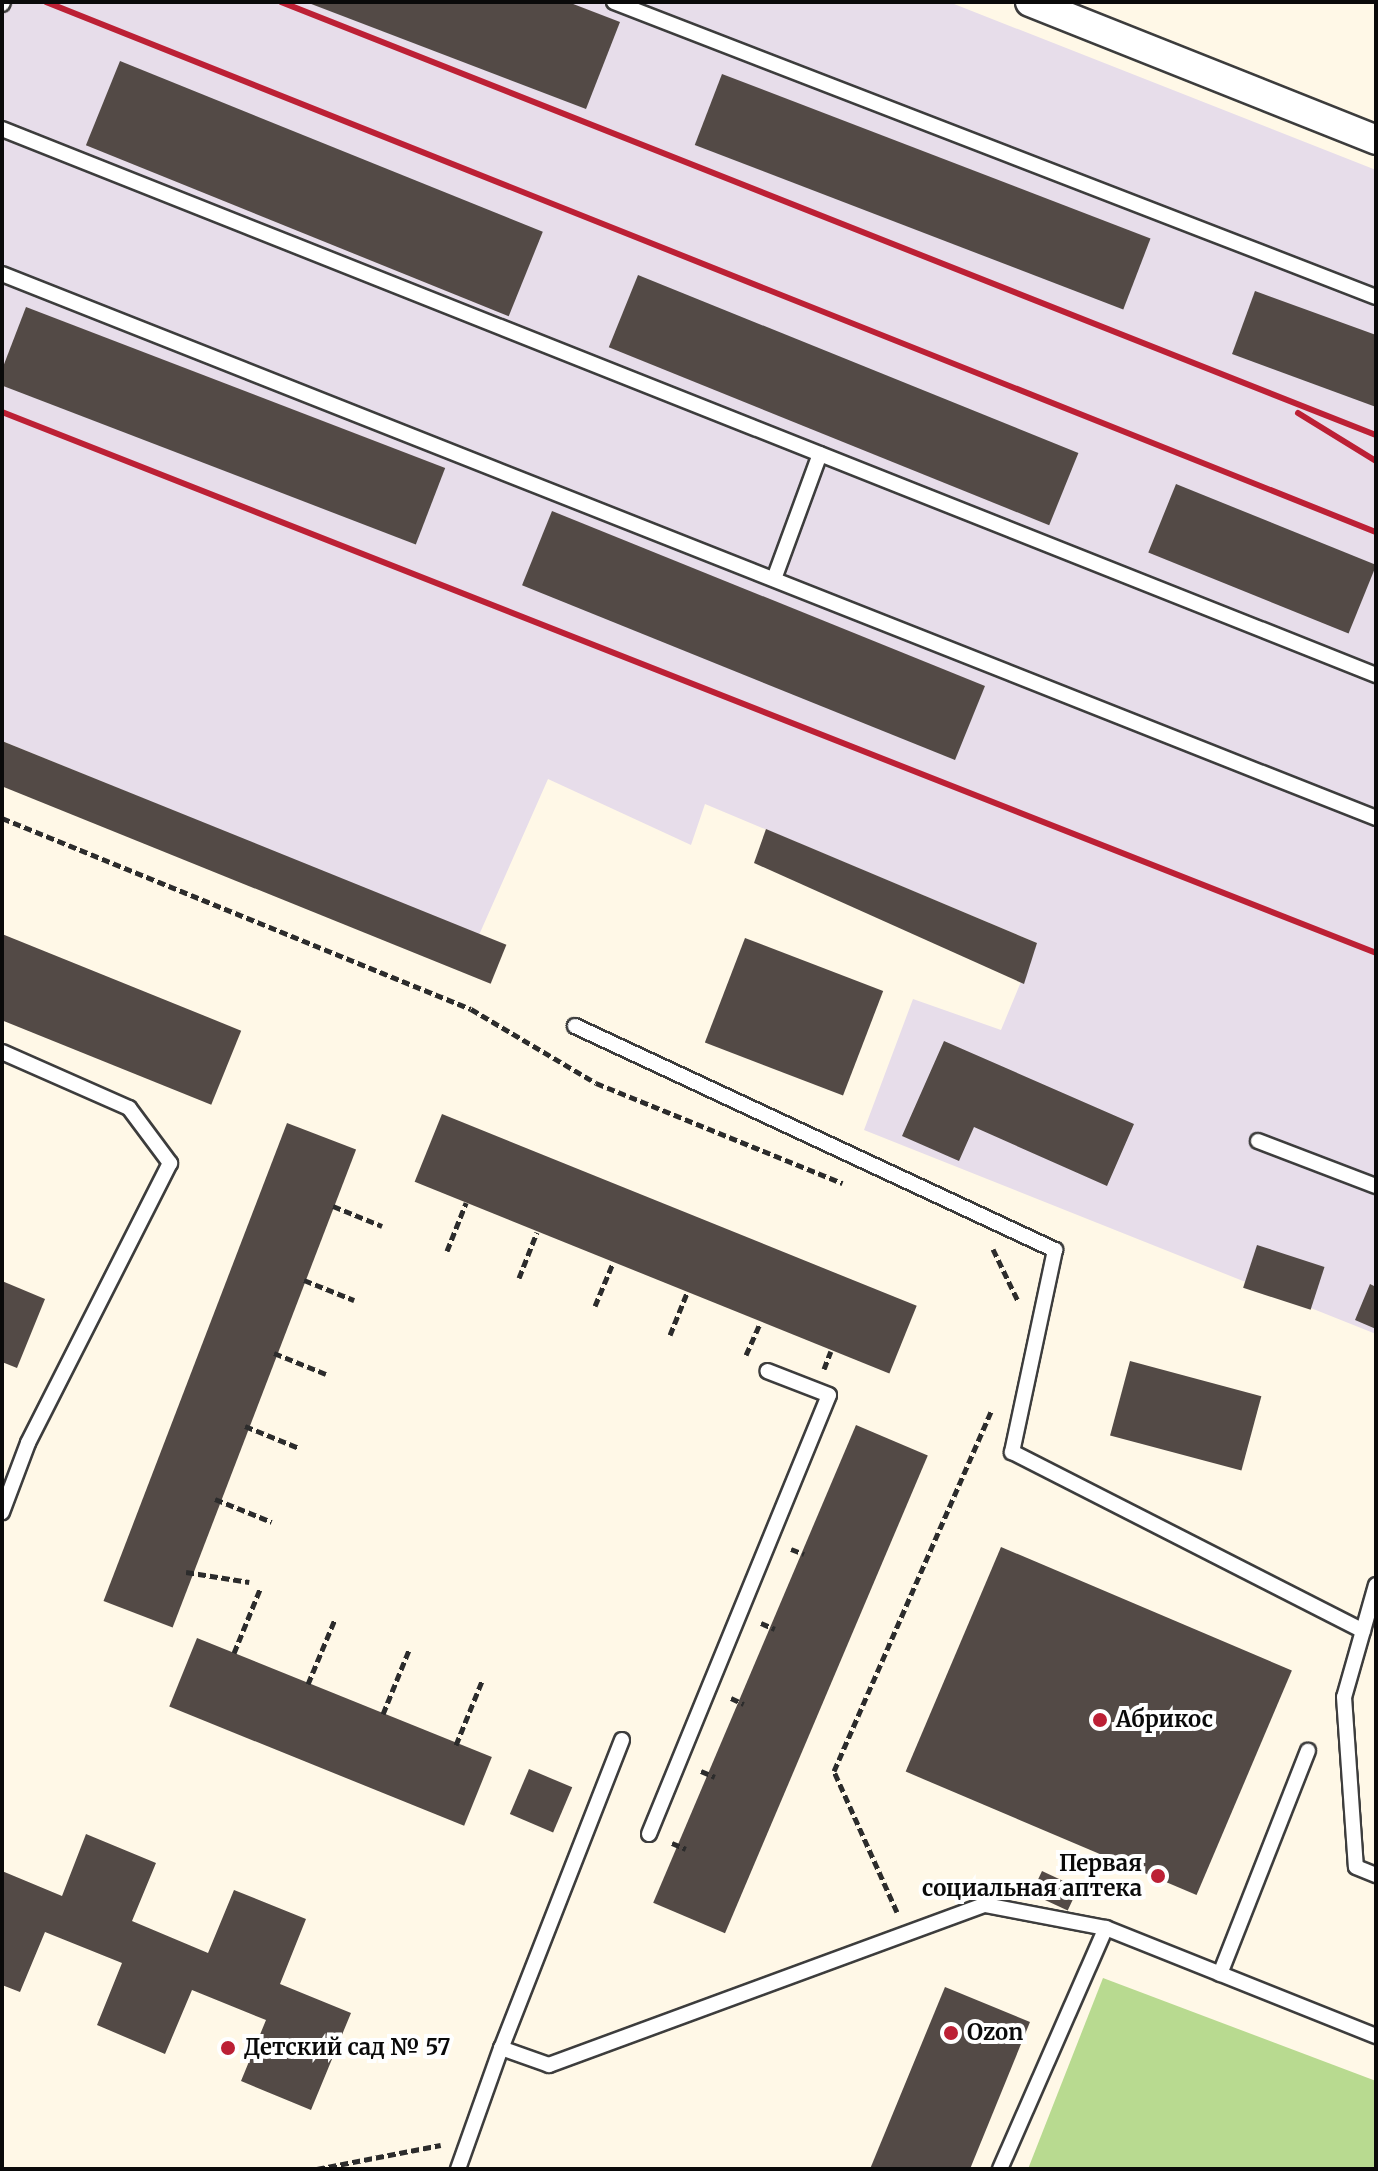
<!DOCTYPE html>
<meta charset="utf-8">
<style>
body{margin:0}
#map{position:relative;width:1378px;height:2171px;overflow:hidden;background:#fff8e7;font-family:Merriweather,serif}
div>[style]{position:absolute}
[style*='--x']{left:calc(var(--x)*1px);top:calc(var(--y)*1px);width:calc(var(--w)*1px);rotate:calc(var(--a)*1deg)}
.industrial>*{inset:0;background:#e7ddea}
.forest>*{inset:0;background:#b8da90}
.building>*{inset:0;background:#534a46;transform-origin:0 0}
.path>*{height:5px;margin-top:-2.5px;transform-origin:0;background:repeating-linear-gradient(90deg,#2c2c2c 0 8px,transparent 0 12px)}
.roads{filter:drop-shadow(2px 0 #3d3d3d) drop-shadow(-2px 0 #3d3d3d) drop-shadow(0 2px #3d3d3d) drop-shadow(0 -2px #3d3d3d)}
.lane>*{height:14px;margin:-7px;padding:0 7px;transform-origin:7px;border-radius:7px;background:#fff}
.street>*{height:28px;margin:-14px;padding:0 14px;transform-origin:14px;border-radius:14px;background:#fff}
.rail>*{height:6px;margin:-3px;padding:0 3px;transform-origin:3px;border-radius:3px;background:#bc2035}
.dots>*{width:22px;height:22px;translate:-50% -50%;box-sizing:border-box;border:4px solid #fff;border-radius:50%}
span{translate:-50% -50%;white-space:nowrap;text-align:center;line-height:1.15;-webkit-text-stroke:8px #fff;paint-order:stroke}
.poi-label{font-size:22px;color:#0a0a0a;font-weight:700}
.left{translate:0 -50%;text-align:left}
.right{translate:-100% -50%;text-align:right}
.frame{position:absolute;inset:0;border:4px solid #0a0a0a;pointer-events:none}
</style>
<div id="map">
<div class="industrial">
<div style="clip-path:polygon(2px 2px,949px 2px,1376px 170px,1376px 1334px,864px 1130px,913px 999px,1001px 1030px,1037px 943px,705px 804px,691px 845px,548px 779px,479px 935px,2px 741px)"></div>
</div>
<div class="forest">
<div style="clip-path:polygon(1103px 1978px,1376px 2081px,1376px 2169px,1028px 2169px)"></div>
</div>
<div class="building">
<div style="clip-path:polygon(306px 2px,568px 2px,620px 22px,586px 109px)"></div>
<div style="left:120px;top:61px;width:456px;height:91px;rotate:22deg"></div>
<div style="left:722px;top:74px;width:459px;height:76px;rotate:21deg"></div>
<div style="left:638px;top:275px;width:475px;height:78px;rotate:22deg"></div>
<div style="clip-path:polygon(1255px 291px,1376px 335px,1376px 407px,1232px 354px)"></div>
<div style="left:26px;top:307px;width:449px;height:82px;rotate:21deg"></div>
<div style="left:1176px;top:484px;width:216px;height:74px;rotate:22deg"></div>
<div style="left:552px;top:511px;width:467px;height:80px;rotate:22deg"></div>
<div style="left:2px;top:741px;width:544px;height:42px;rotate:22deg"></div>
<div style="clip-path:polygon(766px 829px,1037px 943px,1024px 984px,754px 863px)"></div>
<div style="left:2px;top:934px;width:258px;height:80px;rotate:22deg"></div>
<div style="left:745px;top:938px;width:148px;height:112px;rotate:21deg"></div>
<div style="clip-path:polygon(944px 1041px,1134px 1124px,1107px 1186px,974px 1127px,959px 1161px,902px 1136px)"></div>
<div style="left:442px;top:1114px;width:512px;height:73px;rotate:22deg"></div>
<div style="left:287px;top:1123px;width:74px;height:512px;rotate:21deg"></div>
<div style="left:1257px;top:1245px;width:71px;height:45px;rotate:18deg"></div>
<div style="clip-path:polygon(2px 1281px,45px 1299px,17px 1368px,2px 1362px)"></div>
<div style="clip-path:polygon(1370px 1284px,1376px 1287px,1376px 1329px,1355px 1320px)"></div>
<div style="left:1130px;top:1361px;width:136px;height:77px;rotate:15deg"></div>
<div style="left:856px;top:1425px;width:78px;height:519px;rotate:23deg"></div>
<div style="left:1001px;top:1547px;width:316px;height:244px;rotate:23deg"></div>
<div style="left:197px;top:1638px;width:318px;height:74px;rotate:22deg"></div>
<div style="left:529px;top:1769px;width:47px;height:49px;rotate:23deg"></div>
<div style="clip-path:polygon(86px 1834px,156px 1863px,132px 1921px,208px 1953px,234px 1890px,306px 1919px,280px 1984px,351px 2013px,311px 2110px,241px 2081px,266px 2020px,192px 1990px,165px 2054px,97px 2025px,122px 1963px,45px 1932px,20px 1992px,2px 1985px,2px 1871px,62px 1896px)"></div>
<div style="left:1042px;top:1871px;width:40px;height:25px;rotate:25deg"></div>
<div style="clip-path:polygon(945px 1987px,1030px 2022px,970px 2169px,870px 2169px)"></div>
</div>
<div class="path">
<div style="--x:2;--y:818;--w:506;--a:22.16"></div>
<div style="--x:471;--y:1009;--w:145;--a:30.6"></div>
<div style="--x:596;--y:1083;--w:266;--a:22.1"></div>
<div style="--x:333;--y:1206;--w:53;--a:22.2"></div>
<div style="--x:993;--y:1249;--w:58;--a:64.3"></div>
<div style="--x:447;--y:1251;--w:52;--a:-68.4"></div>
<div style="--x:519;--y:1278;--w:49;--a:-68.6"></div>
<div style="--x:304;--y:1280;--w:54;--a:21.8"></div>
<div style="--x:595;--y:1306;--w:47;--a:-67.3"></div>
<div style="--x:670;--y:1335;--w:45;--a:-68"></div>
<div style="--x:274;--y:1353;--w:56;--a:22"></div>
<div style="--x:746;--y:1355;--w:35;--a:-66"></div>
<div style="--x:824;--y:1369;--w:19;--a:-69"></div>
<div style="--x:245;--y:1426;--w:58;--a:22.2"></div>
<div style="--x:215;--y:1499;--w:61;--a:22"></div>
<div style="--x:791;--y:1549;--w:14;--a:21"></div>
<div style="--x:186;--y:1572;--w:64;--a:9"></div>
<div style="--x:761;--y:1623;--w:15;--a:23"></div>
<div style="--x:234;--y:1653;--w:71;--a:-67.8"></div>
<div style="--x:308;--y:1684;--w:70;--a:-67.4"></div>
<div style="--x:731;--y:1698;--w:14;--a:25"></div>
<div style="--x:383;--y:1714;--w:69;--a:-67.9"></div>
<div style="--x:456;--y:1745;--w:69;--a:-67.9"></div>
<div style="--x:701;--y:1771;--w:15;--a:23"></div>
<div style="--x:672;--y:1843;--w:15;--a:23"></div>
<div style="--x:897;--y:1912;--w:154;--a:-114.1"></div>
<div style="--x:834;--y:1771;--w:392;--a:-66.4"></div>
<div style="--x:317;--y:2169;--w:126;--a:-11"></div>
</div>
<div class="roads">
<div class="lane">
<div style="--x:614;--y:2;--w:817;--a:21.16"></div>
<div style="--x:2;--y:4;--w:2;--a:-63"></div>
<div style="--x:2;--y:129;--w:1479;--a:21.67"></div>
<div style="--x:2;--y:274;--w:1478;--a:21.6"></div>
<div style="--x:774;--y:579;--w:133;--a:-69.8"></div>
<div style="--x:575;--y:1026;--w:530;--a:25.02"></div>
<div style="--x:1055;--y:1250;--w:207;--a:102"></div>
<div style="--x:1012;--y:1452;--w:394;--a:27"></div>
<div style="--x:2;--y:1052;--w:139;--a:23.8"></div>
<div style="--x:129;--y:1108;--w:69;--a:53.3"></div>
<div style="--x:170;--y:1163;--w:314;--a:116.9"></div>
<div style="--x:28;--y:1443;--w:74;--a:110.6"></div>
<div style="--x:1258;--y:1141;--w:126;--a:20.9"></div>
<div style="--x:1376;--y:1585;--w:116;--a:105.9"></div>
<div style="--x:1344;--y:1697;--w:170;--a:86"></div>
<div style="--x:1356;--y:1867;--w:22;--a:22"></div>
<div style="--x:622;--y:1740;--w:331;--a:111.4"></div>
<div style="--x:501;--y:2048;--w:51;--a:19.5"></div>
<div style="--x:549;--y:2065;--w:464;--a:-20.2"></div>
<div style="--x:985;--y:1905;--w:123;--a:10.8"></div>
<div style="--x:1106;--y:1928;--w:291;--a:21.8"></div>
<div style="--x:649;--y:1834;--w:474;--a:-67.7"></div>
<div style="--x:829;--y:1395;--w:66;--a:-158.8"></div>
<div style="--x:1220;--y:1974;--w:240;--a:-68.5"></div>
<div style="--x:458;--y:2169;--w:128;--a:-70.4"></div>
<div style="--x:1000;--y:2169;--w:263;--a:-66.3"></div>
</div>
<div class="street">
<div style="--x:1030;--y:2;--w:373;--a:21.7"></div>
</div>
</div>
<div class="rail">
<div style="--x:46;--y:2;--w:1432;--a:21.73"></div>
<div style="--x:281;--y:2;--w:1178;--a:21.58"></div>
<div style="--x:2;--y:412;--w:1477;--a:21.49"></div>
<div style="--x:1298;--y:413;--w:92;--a:31.6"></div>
</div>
<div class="dots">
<div style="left:1100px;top:1720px;background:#bc2035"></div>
<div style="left:1158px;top:1876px;background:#bc2035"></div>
<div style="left:951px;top:2033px;background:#bc2035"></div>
<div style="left:228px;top:2048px;background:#bc2035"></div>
</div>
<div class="poi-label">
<span class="left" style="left:1116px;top:1720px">Абрикос</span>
<span class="right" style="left:1142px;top:1876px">Первая<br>социальная аптека</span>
<span class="left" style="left:967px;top:2033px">Ozon</span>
<span class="left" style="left:244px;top:2048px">Детский сад № 57</span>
</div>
<div class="frame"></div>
</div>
